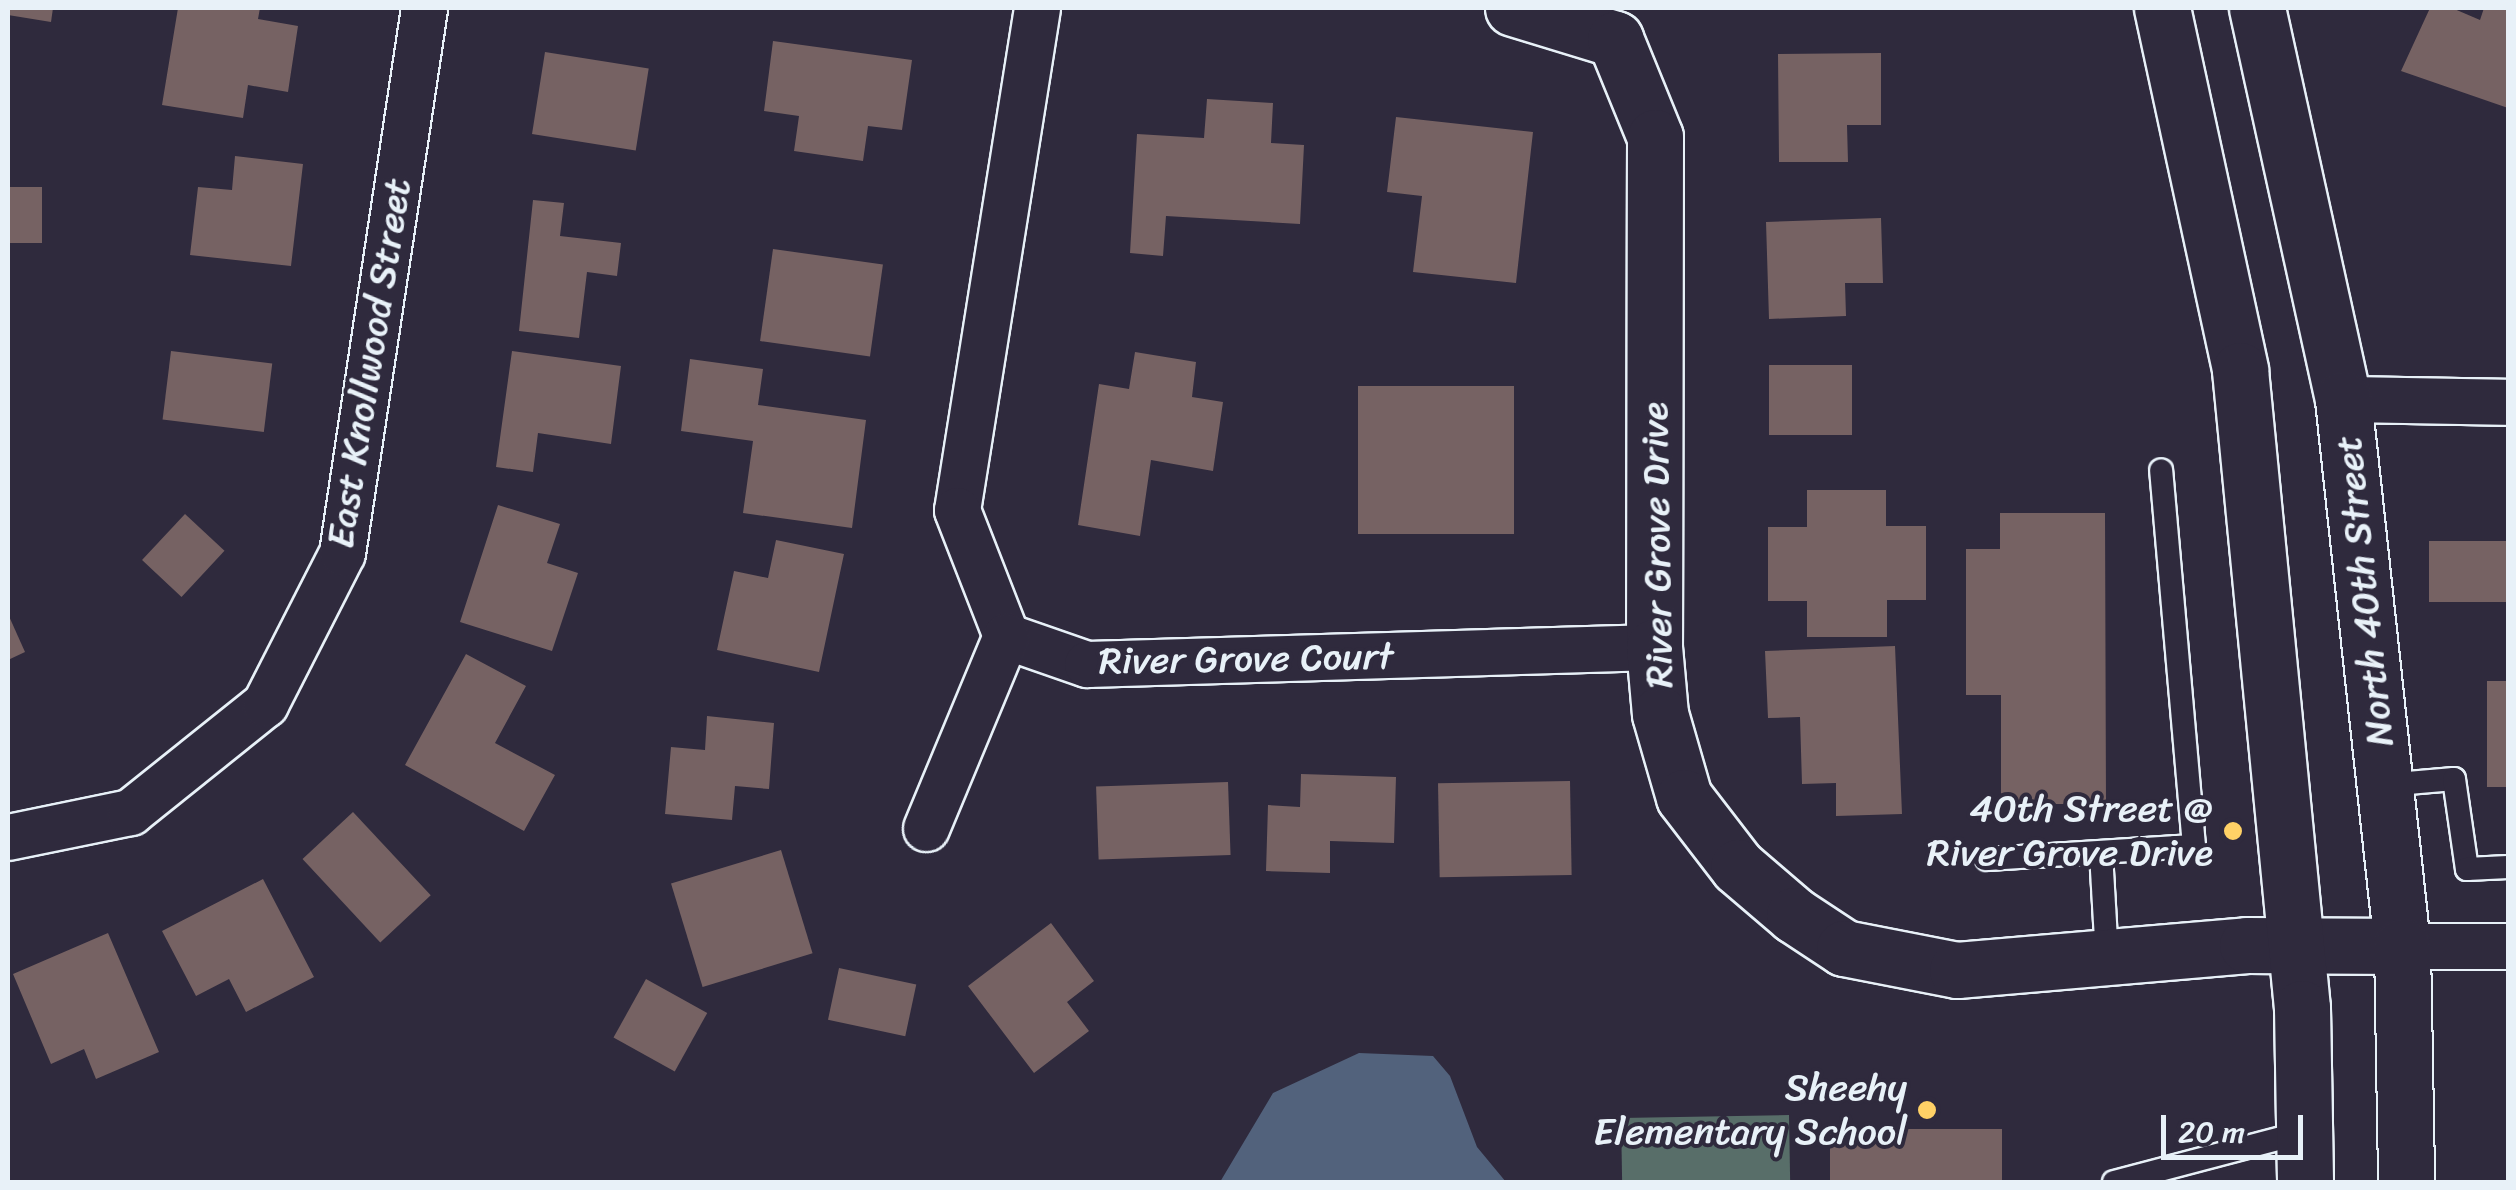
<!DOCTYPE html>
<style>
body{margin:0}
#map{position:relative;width:2516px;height:1190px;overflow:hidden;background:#2f2a3d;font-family:Sriracha,sans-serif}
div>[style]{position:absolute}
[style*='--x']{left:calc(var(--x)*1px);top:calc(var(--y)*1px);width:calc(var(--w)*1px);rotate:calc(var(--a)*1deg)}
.green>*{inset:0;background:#586e69;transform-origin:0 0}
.water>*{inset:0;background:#52627c}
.building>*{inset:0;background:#766263;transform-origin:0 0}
.roads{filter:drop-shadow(2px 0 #e8f1f8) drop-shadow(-2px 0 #e8f1f8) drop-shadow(0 2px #e8f1f8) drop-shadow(0 -2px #e8f1f8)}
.service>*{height:22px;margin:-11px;padding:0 11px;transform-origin:11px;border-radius:11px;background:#2f2a3d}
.minor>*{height:45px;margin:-22.5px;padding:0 22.5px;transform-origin:22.5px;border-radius:22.5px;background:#2f2a3d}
.tertiary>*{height:55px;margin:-27.5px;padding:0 27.5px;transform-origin:27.5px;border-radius:27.5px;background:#2f2a3d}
.secondary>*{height:55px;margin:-27.5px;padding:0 27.5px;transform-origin:27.5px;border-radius:27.5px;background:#2f2a3d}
.dots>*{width:28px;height:28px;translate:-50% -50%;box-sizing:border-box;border:5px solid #2f2a3d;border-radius:50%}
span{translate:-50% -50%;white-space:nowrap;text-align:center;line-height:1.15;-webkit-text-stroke:8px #2f2a3d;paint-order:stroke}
.street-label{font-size:38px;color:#e8f1f8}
.poi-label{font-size:38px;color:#e8f1f8}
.right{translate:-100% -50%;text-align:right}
.frame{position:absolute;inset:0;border:10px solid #e8f1f8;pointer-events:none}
.scale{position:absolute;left:2161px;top:1115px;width:142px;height:45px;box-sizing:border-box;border:5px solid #e8f1f8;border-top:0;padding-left:12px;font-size:30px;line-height:35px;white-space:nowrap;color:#e8f1f8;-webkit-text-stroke:8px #2f2a3d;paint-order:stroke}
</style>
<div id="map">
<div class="green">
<div style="left:1789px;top:1115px;width:67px;height:168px;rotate:89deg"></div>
</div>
<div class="water">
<div style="clip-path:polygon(1359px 1053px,1433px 1056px,1450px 1076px,1477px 1147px,1506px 1182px,1220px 1182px,1273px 1093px)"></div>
</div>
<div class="building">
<div style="clip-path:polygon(8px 8px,53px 8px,51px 22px,8px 15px)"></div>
<div style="clip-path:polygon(178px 8px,260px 8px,258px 19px,298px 26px,288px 92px,248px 85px,243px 118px,162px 105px)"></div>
<div style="clip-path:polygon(2430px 8px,2452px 8px,2480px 20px,2484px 8px,2508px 8px,2508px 108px,2401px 71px)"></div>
<div style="clip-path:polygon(773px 41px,912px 60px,902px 130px,868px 126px,863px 161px,794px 151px,799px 116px,764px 111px)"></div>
<div style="left:545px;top:52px;width:105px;height:83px;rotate:9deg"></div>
<div style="clip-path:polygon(1881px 53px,1881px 125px,1847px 125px,1848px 162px,1779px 162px,1778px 54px)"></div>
<div style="clip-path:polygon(1207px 99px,1273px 103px,1271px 143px,1304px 145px,1300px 224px,1166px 216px,1163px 256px,1130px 253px,1137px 134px,1204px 138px)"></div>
<div style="clip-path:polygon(1396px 117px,1533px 132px,1516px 283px,1413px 272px,1422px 196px,1387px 192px)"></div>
<div style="clip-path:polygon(235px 156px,303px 164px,291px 266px,190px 255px,198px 187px,232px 190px)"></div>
<div style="left:8px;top:187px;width:34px;height:56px"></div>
<div style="clip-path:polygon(533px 200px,564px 203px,560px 236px,621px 243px,617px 276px,587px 272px,579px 338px,519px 331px)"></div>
<div style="clip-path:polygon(1881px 218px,1883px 283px,1845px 283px,1846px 316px,1769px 319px,1766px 222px)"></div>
<div style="left:773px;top:249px;width:111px;height:93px;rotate:8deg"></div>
<div style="left:171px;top:351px;width:102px;height:69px;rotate:7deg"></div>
<div style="clip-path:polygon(512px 351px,621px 366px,611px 444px,538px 433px,533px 472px,496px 467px)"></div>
<div style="clip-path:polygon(1135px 352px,1196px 362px,1192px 397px,1223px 402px,1213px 471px,1151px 460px,1140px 536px,1078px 525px,1099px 384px,1129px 389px)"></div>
<div style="clip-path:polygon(690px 359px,763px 369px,758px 405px,866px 420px,852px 528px,743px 513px,753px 441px,681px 431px)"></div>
<div style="left:1852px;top:365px;width:70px;height:83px;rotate:90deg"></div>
<div style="left:1358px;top:386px;width:156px;height:148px"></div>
<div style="clip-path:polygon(1807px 490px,1886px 490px,1886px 526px,1926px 526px,1926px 600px,1887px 600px,1887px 637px,1807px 637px,1807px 601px,1768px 601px,1768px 527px,1807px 527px)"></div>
<div style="clip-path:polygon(498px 505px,560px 524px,547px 563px,578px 573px,552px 651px,460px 622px)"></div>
<div style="clip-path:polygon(2000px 513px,2105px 513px,2106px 804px,2001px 804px,2001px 695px,1966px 695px,1966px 549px,2000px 549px)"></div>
<div style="left:185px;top:514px;width:54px;height:63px;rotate:43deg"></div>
<div style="clip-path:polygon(776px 540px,844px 554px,819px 672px,717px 650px,734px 571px,768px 578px)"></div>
<div style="left:2508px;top:541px;width:61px;height:79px;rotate:90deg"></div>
<div style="clip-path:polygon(8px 614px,25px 652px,8px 660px)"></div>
<div style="clip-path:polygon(1895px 646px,1902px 814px,1836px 816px,1836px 783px,1802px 784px,1800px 717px,1768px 718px,1765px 651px)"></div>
<div style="clip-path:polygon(466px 654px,526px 686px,495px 743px,555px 775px,524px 831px,405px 765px)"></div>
<div style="left:2487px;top:681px;width:21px;height:106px"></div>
<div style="clip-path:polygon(707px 716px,774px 723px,769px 789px,735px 786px,732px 820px,665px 814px,671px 747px,705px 750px)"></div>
<div style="clip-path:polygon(1301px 774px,1396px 777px,1394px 843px,1330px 841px,1330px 873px,1266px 871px,1268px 805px,1300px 807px)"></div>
<div style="left:1570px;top:781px;width:94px;height:132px;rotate:89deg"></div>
<div style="left:1228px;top:782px;width:73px;height:132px;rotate:88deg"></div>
<div style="left:353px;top:812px;width:114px;height:69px;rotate:47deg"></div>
<div style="left:781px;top:850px;width:108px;height:115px;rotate:73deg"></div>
<div style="clip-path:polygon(263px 879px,314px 977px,246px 1012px,229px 979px,196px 996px,162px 931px)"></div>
<div style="clip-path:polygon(1051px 923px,1094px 981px,1067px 1002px,1089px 1031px,1034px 1073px,968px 986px)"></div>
<div style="clip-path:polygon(108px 933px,159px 1052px,96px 1079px,84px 1049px,51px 1064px,13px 974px)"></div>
<div style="left:839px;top:968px;width:79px;height:53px;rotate:12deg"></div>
<div style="left:646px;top:979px;width:70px;height:67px;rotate:29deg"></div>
<div style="left:1830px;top:1129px;width:172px;height:53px"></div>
</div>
<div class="roads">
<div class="service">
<div style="--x:2385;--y:785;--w:69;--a:-5"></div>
<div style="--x:2454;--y:779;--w:91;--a:81.8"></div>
<div style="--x:2467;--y:869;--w:41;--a:-2.8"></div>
<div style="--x:2101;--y:853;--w:105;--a:86.7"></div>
<div style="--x:1987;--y:859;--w:207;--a:-3.6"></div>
<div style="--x:2194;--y:846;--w:377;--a:-95"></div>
<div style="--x:2114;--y:1182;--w:196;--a:-14.7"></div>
</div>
<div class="minor">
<div style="--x:1037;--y:8;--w:508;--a:99.05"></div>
<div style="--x:957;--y:510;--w:135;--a:68.7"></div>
<div style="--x:1006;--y:636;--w:86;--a:19.1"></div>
<div style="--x:1087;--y:664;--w:567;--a:-1.72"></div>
<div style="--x:2343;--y:399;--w:165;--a:1"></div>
<div style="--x:926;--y:828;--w:208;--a:-67.4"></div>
<div style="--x:8;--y:837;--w:125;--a:-11.6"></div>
<div style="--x:130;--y:812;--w:173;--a:-38.7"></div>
<div style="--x:265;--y:704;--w:169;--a:-63"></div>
<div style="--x:342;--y:553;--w:551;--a:-81.44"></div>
<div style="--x:2402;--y:946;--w:106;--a:0"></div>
</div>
<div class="tertiary">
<div style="--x:1513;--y:8;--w:107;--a:16.9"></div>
<div style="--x:1615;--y:39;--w:106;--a:67.8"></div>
<div style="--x:1655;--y:137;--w:510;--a:90.11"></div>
<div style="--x:1654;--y:647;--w:67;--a:84.9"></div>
<div style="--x:1660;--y:714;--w:86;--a:73.9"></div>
<div style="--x:1684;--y:797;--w:88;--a:52.4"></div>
<div style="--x:1738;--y:867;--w:74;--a:40.6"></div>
<div style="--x:1794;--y:915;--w:60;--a:33.4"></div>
<div style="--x:1844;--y:948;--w:115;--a:11"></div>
<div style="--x:1957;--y:970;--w:291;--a:-4.9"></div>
<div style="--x:2247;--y:945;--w:155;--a:0.4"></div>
</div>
<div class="secondary">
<div style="--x:2162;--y:8;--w:370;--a:77.8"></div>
<div style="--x:2240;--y:370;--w:641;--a:84.45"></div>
<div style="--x:2302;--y:1008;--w:174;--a:89"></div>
<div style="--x:2257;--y:8;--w:400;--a:77.6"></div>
<div style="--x:2343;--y:399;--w:550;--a:83.84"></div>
<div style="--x:2402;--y:946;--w:236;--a:89"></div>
</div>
</div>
<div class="dots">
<div style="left:2233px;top:831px;background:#ffd166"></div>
<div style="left:1927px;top:1110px;background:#ffd166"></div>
</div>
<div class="street-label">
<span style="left:369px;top:363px;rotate:-81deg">East Knollwood Street</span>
<span style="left:1657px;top:545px;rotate:-91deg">River Grove Drive</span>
<span style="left:2364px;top:591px;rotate:-96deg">North 40th Street</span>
<span style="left:1246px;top:659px;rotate:-1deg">River Grove Court</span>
</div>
<div class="poi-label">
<span class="right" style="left:2213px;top:831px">40th Street @<br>River Grove Drive</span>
<span class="right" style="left:1907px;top:1110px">Sheehy<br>Elementary School</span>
</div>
<div class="frame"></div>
<div class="scale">20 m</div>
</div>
